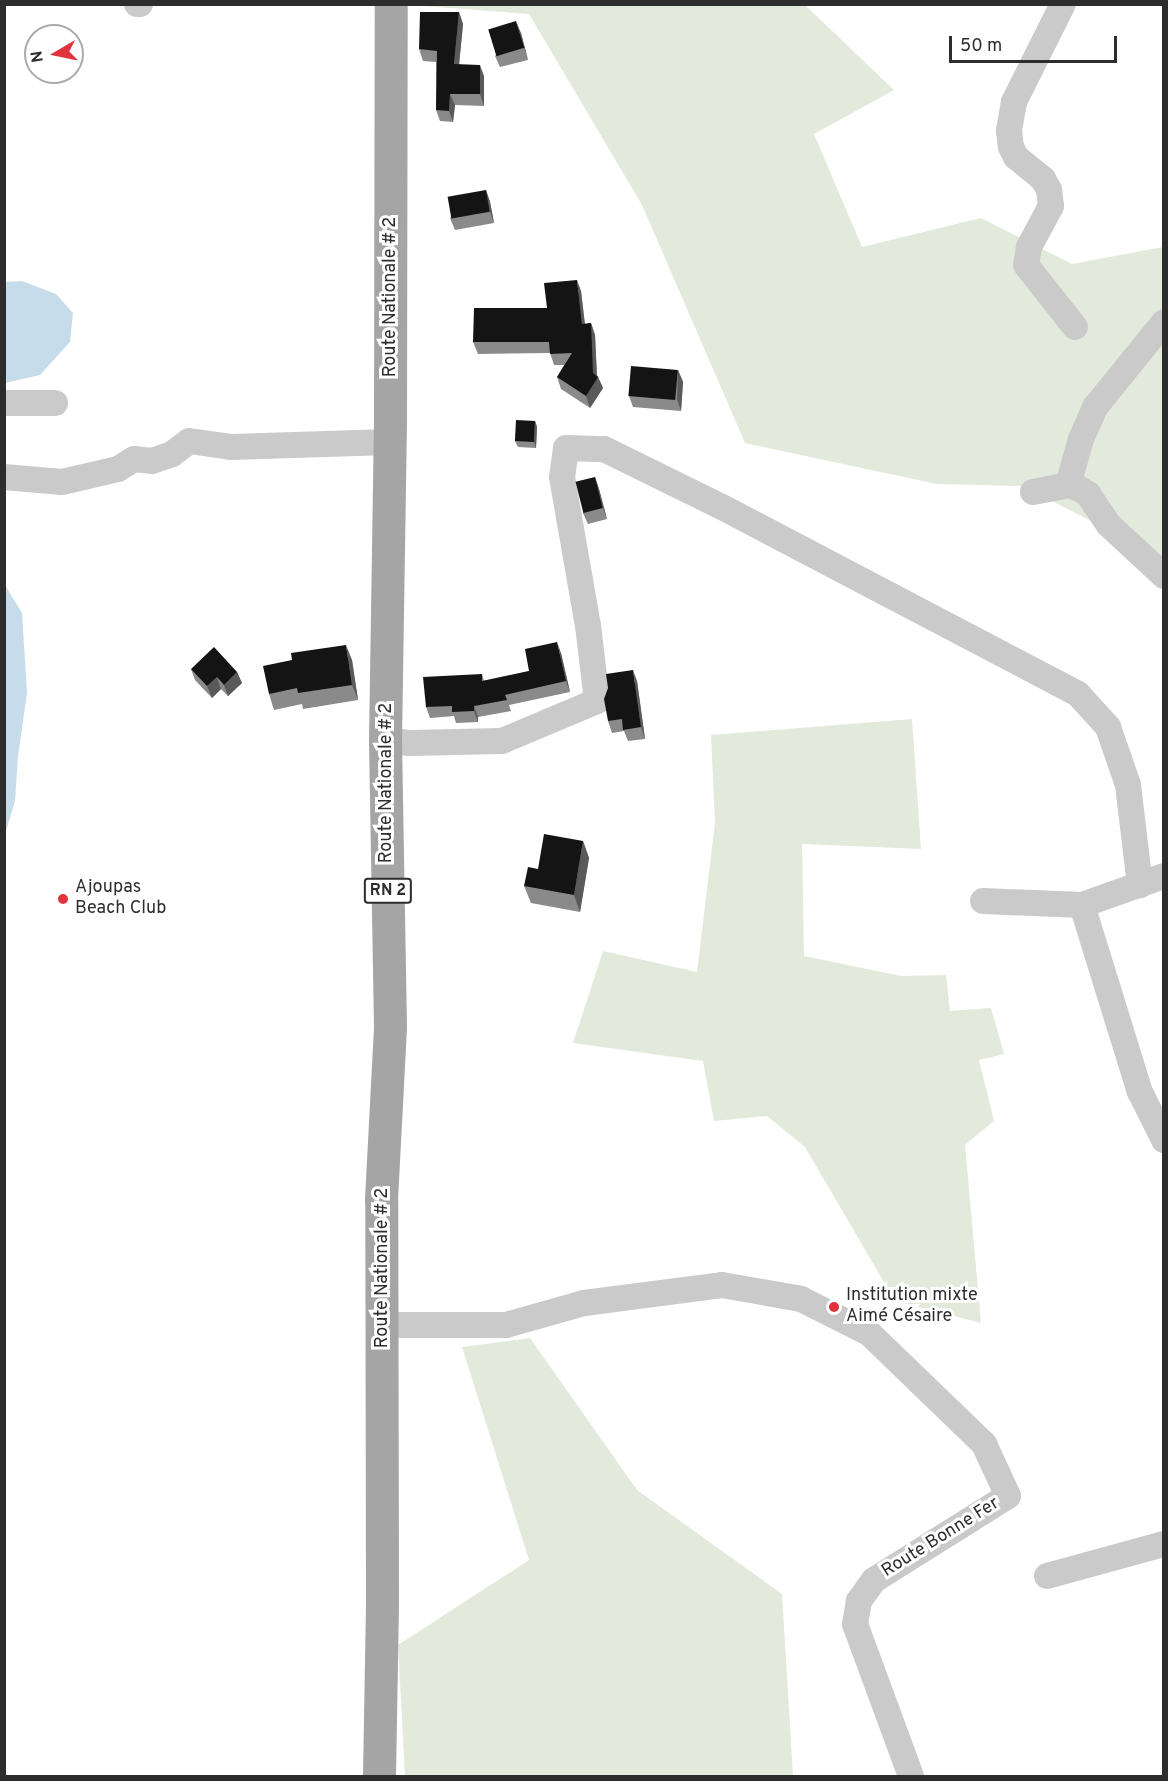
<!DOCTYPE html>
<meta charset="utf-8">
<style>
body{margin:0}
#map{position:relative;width:1168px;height:1781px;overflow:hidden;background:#fff;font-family:Overpass,sans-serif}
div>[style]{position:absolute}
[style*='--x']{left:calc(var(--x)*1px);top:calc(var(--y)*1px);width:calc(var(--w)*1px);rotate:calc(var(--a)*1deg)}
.green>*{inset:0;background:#e3eadb}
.water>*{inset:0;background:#c7dcea}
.minor>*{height:26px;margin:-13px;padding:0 13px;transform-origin:13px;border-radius:13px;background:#cacaca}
.major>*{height:33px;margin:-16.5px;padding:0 16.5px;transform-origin:16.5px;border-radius:16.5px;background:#a5a5a5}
.wall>*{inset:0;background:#8a8a8a}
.shaded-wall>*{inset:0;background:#5a5a5a}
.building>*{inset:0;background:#141414;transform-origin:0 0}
.dots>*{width:16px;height:16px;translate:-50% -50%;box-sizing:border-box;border:3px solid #fff;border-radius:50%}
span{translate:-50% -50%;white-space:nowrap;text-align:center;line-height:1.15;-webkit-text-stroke:6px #fff;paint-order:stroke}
.shield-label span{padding:2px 4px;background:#fff;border:2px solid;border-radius:4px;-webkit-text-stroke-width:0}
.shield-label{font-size:16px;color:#2d2d2d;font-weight:700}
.street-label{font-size:18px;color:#2d2d2d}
.poi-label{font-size:18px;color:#2d2d2d}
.left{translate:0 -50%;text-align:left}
.frame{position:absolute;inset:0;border:6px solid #2d2d2d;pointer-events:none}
.north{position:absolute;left:24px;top:24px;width:60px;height:60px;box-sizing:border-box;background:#fff;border:2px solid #ababab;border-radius:50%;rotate:261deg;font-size:16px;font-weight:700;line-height:24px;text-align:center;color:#2d2d2d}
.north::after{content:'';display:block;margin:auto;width:21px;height:27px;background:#df343d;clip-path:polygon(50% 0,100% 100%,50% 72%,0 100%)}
.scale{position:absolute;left:949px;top:36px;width:168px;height:27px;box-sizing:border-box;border:3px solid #2d2d2d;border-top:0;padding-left:8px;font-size:18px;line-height:21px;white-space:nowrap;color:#2d2d2d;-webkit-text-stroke:4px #fff;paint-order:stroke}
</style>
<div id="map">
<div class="green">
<div style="clip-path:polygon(410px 5px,805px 5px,894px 90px,814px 134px,862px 247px,981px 218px,1072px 264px,1163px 247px,1163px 566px,1123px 537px,1022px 486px,937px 484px,745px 443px,642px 205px,529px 14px)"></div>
<div style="clip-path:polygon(912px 719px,921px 849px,802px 844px,804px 956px,901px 976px,946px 975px,950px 1011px,991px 1008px,1004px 1054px,979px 1060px,994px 1121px,965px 1145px,981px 1323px,895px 1301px,805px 1147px,767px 1116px,714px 1121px,703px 1061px,573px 1043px,603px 951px,697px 972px,715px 823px,711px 735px)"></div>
<div style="clip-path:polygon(530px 1338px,637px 1490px,782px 1594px,793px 1776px,405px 1776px,398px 1645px,529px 1560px,462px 1347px)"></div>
</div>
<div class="water">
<div style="clip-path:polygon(22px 281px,56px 294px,73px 313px,70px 342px,40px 375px,5px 383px,5px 282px)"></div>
<div style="clip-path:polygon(5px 585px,22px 613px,27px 693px,18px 756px,15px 801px,5px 834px)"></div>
</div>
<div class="minor">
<div style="--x:137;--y:4;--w:3;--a:0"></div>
<div style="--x:1063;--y:4;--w:110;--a:116.6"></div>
<div style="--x:1014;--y:102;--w:29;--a:100"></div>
<div style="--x:1009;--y:131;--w:16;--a:83"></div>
<div style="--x:1011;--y:147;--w:11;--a:63"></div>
<div style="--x:1016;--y:157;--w:35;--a:39"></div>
<div style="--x:1043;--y:179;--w:13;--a:61"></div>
<div style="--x:1049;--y:190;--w:16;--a:83"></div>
<div style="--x:1051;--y:206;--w:47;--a:118.2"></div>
<div style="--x:1029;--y:247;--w:18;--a:99"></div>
<div style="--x:1026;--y:265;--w:79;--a:51.7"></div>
<div style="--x:4;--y:403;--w:51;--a:0"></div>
<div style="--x:4;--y:477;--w:58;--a:4.9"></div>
<div style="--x:62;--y:482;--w:57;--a:-13.1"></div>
<div style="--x:118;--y:469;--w:19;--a:-32"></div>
<div style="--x:134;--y:459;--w:18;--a:6"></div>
<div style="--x:152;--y:461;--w:21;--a:-19"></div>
<div style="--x:172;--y:454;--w:21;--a:-37"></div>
<div style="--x:189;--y:441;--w:42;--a:8.1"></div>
<div style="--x:231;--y:447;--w:159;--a:-1.8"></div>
<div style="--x:1068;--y:485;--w:48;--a:-74.2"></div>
<div style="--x:1081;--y:439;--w:36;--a:-66"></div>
<div style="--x:1096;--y:406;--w:108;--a:-51"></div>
<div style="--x:1033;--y:492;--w:36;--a:-11"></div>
<div style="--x:1068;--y:485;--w:10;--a:17"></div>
<div style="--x:1078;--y:488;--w:12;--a:31"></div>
<div style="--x:1088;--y:494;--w:37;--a:56"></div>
<div style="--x:1109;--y:525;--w:75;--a:42.8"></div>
<div style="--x:385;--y:740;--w:25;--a:7"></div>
<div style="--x:410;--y:743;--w:92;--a:-1.2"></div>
<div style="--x:502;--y:741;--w:103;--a:-22.8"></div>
<div style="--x:597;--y:701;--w:76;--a:-96.8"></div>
<div style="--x:588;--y:626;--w:151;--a:-99.9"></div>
<div style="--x:562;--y:477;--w:29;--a:-82"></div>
<div style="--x:566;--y:448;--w:38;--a:2"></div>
<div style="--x:604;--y:449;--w:131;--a:26.2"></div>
<div style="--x:722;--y:507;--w:402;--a:27.7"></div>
<div style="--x:1078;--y:694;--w:45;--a:47.7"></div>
<div style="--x:1108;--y:727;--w:61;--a:71"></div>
<div style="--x:1128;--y:785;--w:101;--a:83.2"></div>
<div style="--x:983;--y:901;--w:99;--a:2.3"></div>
<div style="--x:1082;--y:905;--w:87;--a:-19.5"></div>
<div style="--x:1082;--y:905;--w:196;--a:72.8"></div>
<div style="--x:1140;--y:1092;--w:54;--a:63.4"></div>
<div style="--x:383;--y:1325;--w:123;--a:0"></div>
<div style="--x:506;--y:1325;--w:81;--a:-15.8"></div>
<div style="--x:584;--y:1303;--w:139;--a:-7.4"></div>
<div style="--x:722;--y:1285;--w:80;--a:10"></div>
<div style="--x:801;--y:1299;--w:76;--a:26.6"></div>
<div style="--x:869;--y:1333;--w:160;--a:44"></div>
<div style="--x:984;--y:1444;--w:57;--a:65.2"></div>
<div style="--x:1008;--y:1496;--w:158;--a:147.9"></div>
<div style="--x:874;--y:1580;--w:26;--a:126"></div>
<div style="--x:859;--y:1601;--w:23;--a:100"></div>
<div style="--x:855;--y:1624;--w:162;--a:69.8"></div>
<div style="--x:1047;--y:1576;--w:121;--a:-15.3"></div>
</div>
<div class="major">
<div style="--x:379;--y:1776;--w:172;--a:-89"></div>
<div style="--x:382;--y:1604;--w:405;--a:-90.1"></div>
<div style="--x:381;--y:1199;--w:172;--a:-87"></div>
<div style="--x:390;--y:1027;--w:287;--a:-91"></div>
<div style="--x:385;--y:740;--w:321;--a:-89.1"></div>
<div style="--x:390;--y:419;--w:415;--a:-89.9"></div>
</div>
<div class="wall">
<div style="clip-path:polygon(459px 12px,463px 24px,459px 64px,484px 76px,484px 106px,455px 105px,453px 122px,440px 121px,436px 110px,436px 62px,423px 61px,419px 49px)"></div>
<div style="clip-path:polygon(521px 33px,528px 60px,500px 67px,495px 56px)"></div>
<div style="clip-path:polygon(486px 190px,490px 202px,494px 223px,455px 230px,450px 218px)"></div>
<div style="clip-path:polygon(581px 291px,585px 324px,591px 323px,595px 335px,597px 375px,603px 388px,590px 408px,561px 389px,557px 377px,564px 365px,554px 365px,550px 353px,478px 354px,473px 342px,547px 308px)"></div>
<div style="clip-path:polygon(678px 370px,683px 382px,681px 411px,633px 407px,629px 396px)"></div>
<div style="clip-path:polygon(535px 421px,537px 427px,536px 448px,518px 447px,515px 441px)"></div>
<div style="clip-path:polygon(595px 477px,599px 489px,607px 519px,588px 524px,583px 513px)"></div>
<div style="clip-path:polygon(561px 653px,570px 692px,509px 705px,511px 711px,478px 717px,478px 722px,456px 723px,454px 716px,430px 718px,426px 707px,482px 674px,484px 681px,529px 671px)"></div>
<div style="clip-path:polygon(292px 660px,352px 660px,358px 700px,303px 709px,302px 704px,274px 710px,269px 694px)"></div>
<div style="clip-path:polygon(191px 669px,237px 672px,242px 683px,228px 696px,221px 689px,212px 698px,195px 680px)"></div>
<div style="clip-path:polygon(637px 681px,645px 739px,628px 741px,624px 731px,612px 733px,608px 721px)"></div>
<div style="clip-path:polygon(583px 841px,589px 858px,580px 912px,531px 903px,524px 886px,538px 869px)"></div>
</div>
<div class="shaded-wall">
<div style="clip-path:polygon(459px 12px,463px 24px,458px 76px,454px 64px)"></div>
<div style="clip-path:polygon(516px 21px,521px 33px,528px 60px,524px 48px)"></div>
<div style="clip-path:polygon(480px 65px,484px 76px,484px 106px,480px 94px)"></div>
<div style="clip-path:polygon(450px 94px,455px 105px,453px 122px,449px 111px)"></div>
<div style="clip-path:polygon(486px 190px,490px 202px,494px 223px,490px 212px)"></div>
<div style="clip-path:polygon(577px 280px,581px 291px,586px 335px,582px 324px)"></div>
<div style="clip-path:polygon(591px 323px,595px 335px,597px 379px,598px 377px,603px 388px,590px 408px,586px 396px)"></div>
<div style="clip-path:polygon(678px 370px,683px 382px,681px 411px,677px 399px)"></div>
<div style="clip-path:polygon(535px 421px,537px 427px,536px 448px,534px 442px)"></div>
<div style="clip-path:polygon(595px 477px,599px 489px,607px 519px,603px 508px)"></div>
<div style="clip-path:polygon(557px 642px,561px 653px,570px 692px,566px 681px)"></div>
<div style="clip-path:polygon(346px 645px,352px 660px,358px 700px,352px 685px)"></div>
<div style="clip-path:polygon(633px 670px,637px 681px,645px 739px,641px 727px)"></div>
<div style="clip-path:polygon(237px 672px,242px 683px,228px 696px,224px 685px)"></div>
<div style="clip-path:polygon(217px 677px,221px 689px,212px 698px,207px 686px)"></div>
<div style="clip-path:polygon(474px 706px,478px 717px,478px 722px,474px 711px)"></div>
<div style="clip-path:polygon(583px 841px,589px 858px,580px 912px,574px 895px)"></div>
</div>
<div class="building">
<div style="clip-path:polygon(420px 12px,459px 12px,454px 64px,480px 65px,480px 94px,450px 94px,449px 111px,436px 110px,437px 51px,419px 49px)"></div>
<div style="left:516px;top:21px;width:28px;height:29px;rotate:73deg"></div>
<div style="left:486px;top:190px;width:22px;height:39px;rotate:80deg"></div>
<div style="clip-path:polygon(577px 280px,582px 324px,591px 323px,593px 373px,598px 377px,586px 396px,557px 377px,572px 353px,550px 354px,549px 342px,473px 342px,474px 308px,547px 308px,544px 283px)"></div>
<div style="left:631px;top:366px;width:47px;height:30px;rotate:5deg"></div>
<div style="left:516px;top:420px;width:19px;height:21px;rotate:3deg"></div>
<div style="left:595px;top:477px;width:32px;height:20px;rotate:76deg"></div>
<div style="clip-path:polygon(557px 642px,566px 681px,505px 695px,507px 700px,474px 706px,474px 711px,452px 712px,452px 706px,426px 707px,423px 677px,482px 674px,482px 681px,529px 671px,525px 649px)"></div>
<div style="clip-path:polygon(346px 645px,352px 685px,298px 693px,297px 688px,269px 694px,263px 666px,292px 660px,291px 653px)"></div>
<div style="clip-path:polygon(214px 647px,237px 672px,224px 685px,217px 677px,207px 686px,191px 669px)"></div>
<div style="clip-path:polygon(633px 670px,641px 727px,623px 730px,622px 719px,608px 721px,604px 699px,608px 688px,606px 674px)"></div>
<div style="clip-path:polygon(544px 834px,583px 841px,574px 895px,524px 886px,528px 867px,538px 869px)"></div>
</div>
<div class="dots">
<div style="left:63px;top:899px;background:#df343d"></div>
<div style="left:834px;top:1307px;background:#df343d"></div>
</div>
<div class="shield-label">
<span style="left:388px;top:891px">RN 2</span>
</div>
<div class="street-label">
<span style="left:391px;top:297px;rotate:-90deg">Route Nationale # 2</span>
<span style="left:387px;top:783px;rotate:-90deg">Route Nationale # 2</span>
<span style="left:383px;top:1268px;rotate:-90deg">Route Nationale # 2</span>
<span style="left:941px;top:1538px;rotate:-32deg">Route Bonne Fer</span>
</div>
<div class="poi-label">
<span class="left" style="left:75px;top:899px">Ajoupas<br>Beach Club</span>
<span class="left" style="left:846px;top:1307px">Institution mixte<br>Aimé Césaire</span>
</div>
<div class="frame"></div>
<div class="north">N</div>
<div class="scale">50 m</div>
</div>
